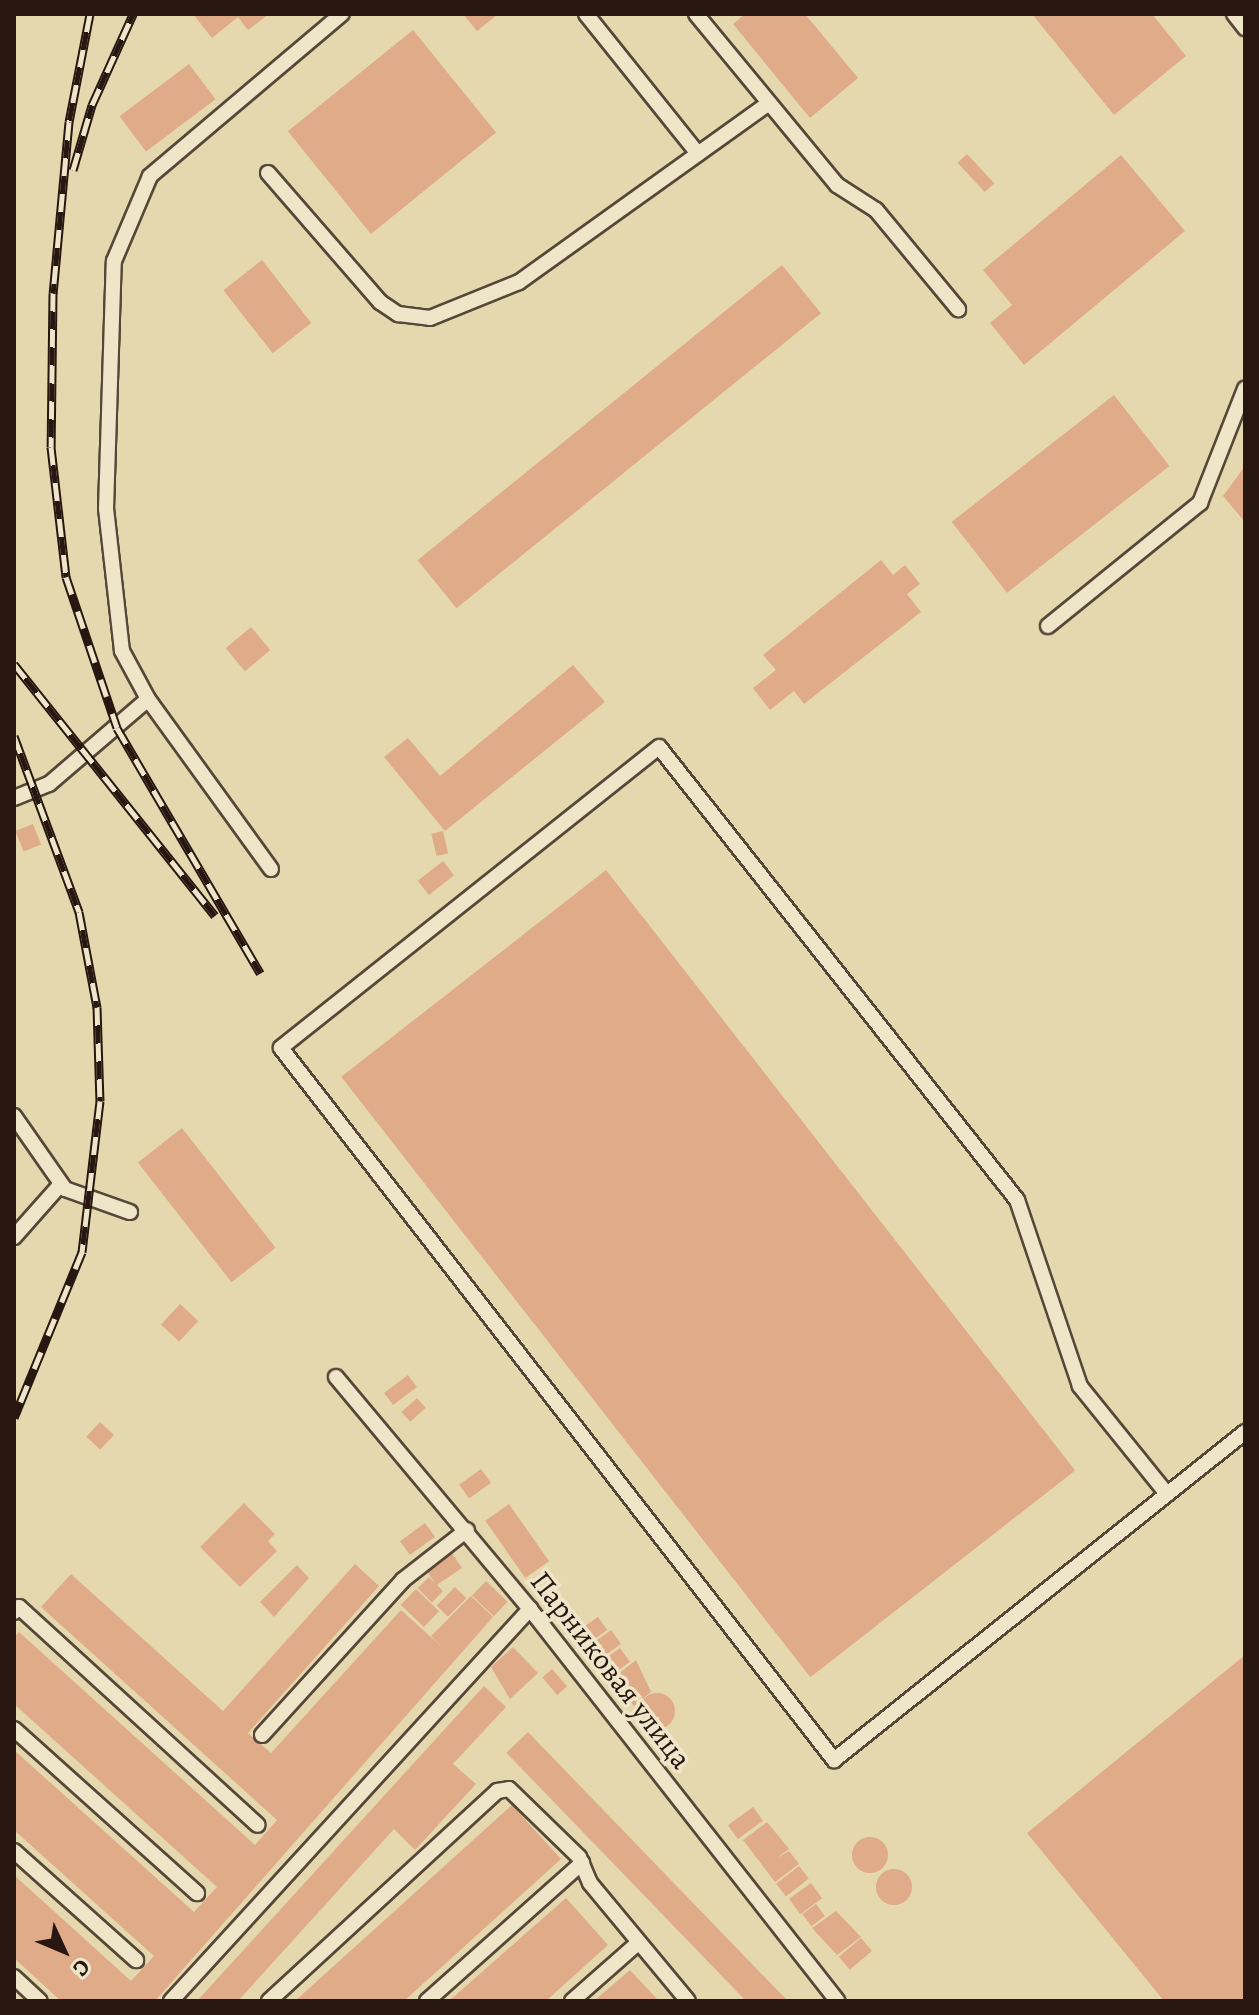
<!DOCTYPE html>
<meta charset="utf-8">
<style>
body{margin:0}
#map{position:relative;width:1259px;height:2015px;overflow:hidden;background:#e6d8ae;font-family:Alegreya,serif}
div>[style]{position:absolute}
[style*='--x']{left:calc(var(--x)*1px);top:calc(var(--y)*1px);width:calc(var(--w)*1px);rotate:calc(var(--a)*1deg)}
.building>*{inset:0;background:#dfab88;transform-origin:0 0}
.round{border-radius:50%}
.roads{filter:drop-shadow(2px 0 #574738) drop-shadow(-2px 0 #574738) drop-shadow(0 2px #574738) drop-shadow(0 -2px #574738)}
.service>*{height:14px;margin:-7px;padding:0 7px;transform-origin:7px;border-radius:7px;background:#efe6ca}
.rail>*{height:9px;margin-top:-4.5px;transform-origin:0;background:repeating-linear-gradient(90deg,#efe6ca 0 18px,#271710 0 36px);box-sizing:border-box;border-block:2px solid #271710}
span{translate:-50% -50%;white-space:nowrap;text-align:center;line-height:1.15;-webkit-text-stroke:7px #efe6ca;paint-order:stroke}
.street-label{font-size:30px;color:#271710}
.frame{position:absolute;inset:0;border:16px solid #271710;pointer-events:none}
.north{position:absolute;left:24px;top:1911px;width:80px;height:80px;-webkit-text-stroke:6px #efe6ca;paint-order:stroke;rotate:134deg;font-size:22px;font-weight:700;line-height:32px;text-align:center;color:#271710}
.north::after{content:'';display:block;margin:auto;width:28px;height:36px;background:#271710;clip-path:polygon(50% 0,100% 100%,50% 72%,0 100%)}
</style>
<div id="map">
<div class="building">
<div style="clip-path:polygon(193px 14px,269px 14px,248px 30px,238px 17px,212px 38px)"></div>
<div style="clip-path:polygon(463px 14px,498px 14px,477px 31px)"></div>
<div style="clip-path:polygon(745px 14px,805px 14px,858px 78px,810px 118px,733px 24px)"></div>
<div style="clip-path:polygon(1032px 14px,1152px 14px,1186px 56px,1114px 115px)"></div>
<div style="left:413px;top:30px;width:132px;height:161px;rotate:51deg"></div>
<div style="left:189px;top:64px;width:44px;height:87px;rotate:53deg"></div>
<div style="left:967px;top:154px;width:40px;height:13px;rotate:47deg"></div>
<div style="clip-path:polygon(1121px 155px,1185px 231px,1024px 365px,990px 323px,1012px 305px,983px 270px)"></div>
<div style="left:262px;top:260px;width:80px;height:49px;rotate:52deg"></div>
<div style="left:782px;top:265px;width:62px;height:469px;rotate:51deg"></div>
<div style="left:1114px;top:395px;width:90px;height:206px;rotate:52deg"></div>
<div style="clip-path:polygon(1245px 466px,1245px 522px,1223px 496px)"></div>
<div style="clip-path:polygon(881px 560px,893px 575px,905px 565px,920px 584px,907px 594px,921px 612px,804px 704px,794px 691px,770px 710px,753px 688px,776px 670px,763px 655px)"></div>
<div style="left:251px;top:627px;width:30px;height:33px;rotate:50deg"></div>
<div style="clip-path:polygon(573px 665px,605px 702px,445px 831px,384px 757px,408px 738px,440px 776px)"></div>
<div style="left:33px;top:824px;width:22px;height:19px;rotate:68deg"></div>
<div style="left:443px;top:831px;width:23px;height:12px;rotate:77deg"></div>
<div style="left:443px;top:861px;width:18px;height:32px;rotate:52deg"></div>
<div style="left:606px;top:870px;width:762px;height:336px;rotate:52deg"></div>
<div style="left:182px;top:1128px;width:152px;height:56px;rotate:52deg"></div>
<div style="left:180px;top:1304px;width:25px;height:28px;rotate:43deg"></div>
<div style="left:408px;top:1375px;width:15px;height:30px;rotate:53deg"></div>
<div style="left:417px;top:1398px;width:13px;height:21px;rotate:48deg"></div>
<div style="left:100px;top:1422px;width:19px;height:20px;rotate:43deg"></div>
<div style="left:481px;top:1469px;width:17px;height:27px;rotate:54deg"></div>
<div style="clip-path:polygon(244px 1503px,275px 1534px,268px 1541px,277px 1551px,240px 1587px,200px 1547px)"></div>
<div style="left:509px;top:1504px;width:70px;height:29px;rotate:55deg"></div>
<div style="left:425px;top:1523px;width:17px;height:31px;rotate:54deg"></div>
<div style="left:452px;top:1553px;width:18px;height:31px;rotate:56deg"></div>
<div style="clip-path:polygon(355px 1564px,379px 1586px,248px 1733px,271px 1753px,401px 1610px,442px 1647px,431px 1636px,471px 1596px,493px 1617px,155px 2001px,61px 2001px,14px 1958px,14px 1875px,131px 1981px,154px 1956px,14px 1830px,14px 1750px,194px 1912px,217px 1887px,14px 1704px,14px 1637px,19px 1632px,255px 1845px,277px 1820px,41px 1607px,71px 1574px,223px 1711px)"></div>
<div style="clip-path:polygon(297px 1565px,309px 1578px,274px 1617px,260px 1602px)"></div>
<div style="left:429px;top:1577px;width:20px;height:16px;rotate:45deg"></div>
<div style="left:486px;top:1581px;width:30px;height:20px;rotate:44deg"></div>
<div style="left:455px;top:1587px;width:16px;height:26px;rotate:45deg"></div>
<div style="left:416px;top:1589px;width:32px;height:22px;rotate:44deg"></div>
<div style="left:598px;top:1617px;width:16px;height:28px;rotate:55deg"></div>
<div style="left:611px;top:1630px;width:17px;height:29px;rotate:54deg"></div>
<div style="clip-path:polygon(513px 1647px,538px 1673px,510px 1699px,491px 1667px)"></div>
<div style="left:620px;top:1648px;width:17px;height:24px;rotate:54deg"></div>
<div style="clip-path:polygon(1245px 1655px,1245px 2001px,1164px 2001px,1027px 1833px)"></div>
<div style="clip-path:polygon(636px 1660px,651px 1692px,634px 1706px,613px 1678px)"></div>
<div style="left:552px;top:1669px;width:23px;height:13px;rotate:49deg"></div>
<div style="clip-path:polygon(484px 1686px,506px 1707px,453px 1764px,476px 1784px,415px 1850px,394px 1829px,238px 2001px,197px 2001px)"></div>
<div class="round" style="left:639px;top:1693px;width:36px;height:36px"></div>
<div style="left:528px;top:1732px;width:372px;height:30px;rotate:46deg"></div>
<div style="clip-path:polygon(512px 1805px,561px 1859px,404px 2001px,295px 2001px)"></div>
<div style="left:753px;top:1807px;width:17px;height:31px;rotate:54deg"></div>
<div style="clip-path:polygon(767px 1822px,789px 1849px,777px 1858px,789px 1851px,799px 1864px,775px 1882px,743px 1840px)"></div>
<div class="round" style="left:852px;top:1837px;width:36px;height:36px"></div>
<div style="left:799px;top:1866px;width:16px;height:29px;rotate:52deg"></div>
<div class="round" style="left:876px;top:1869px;width:36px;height:36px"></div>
<div style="left:811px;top:1883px;width:19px;height:27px;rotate:54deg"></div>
<div style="clip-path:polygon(566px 1898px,608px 1945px,546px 2001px,449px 2001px)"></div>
<div style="left:816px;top:1904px;width:15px;height:17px;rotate:53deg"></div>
<div style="clip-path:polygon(836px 1911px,861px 1937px,837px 1955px,812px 1928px)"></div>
<div style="left:861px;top:1938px;width:17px;height:29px;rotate:50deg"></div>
<div style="clip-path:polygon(630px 1970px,659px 2001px,594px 2001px)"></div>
</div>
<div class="roads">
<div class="service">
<div style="--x:586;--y:14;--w:179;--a:51.3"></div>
<div style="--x:696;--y:14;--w:222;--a:50.5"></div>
<div style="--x:837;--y:185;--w:46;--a:32.7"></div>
<div style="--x:876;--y:210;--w:129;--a:50.4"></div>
<div style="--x:1234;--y:14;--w:18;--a:52"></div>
<div style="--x:268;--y:173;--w:171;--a:49"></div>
<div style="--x:380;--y:302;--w:22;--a:34"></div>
<div style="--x:398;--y:314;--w:32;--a:7"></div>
<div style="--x:430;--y:318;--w:96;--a:-22"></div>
<div style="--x:519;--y:282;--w:307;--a:-35.6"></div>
<div style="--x:1048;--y:626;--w:196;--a:-39"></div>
<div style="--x:1200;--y:503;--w:123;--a:-68.5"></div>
<div style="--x:14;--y:798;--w:38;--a:-22"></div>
<div style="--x:49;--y:784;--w:130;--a:-40.6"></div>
<div style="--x:271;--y:869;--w:210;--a:-125.9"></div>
<div style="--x:148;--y:699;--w:55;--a:-118.4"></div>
<div style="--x:122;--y:651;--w:143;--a:-96.4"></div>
<div style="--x:106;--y:509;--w:248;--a:-88.2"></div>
<div style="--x:114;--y:261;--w:92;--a:-67"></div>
<div style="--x:150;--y:176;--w:251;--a:-40.2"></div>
<div style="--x:14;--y:1116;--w:89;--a:55.1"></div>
<div style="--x:65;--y:1189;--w:69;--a:19.5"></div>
<div style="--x:14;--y:1237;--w:69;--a:-48.5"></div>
<div style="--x:336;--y:1377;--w:302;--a:50.1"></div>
<div style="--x:530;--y:1609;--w:498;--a:51.9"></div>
<div style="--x:1167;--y:1494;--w:139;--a:-128.9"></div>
<div style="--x:1080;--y:1386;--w:196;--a:-108.7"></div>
<div style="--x:1017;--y:1200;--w:577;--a:-128.32"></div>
<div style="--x:659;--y:747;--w:483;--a:141.5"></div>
<div style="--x:281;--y:1048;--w:902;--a:52.16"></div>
<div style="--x:834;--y:1760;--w:526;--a:-38.59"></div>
<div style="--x:14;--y:1612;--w:7;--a:-45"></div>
<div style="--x:19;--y:1607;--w:323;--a:42.4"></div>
<div style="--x:14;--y:1729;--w:246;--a:41.9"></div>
<div style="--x:262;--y:1735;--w:210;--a:-47.7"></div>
<div style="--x:403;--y:1580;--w:81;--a:-38"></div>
<div style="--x:14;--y:1851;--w:164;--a:41.8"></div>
<div style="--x:14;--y:1977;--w:35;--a:43"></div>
<div style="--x:171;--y:2001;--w:532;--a:-47.52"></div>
<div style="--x:269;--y:2001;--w:310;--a:-42.6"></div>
<div style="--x:497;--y:1791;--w:12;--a:-9"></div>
<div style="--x:509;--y:1789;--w:98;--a:44.2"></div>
<div style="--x:579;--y:1857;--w:28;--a:67"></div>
<div style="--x:590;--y:1883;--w:153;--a:50.3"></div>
<div style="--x:427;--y:2001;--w:208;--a:-41.7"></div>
<div style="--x:572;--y:2001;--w:89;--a:-41.4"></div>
</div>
</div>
<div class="rail">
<div style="--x:90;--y:14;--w:110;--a:101"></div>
<div style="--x:69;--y:122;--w:172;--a:95.3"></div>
<div style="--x:53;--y:293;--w:154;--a:90.7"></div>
<div style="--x:51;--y:447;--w:131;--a:83.4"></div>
<div style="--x:66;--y:577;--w:159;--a:71.3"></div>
<div style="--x:117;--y:728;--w:284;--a:59.7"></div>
<div style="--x:73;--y:170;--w:68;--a:-73.7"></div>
<div style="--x:92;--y:105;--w:100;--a:-65.7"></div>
<div style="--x:14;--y:664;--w:322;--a:51.4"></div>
<div style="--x:14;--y:736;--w:188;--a:69.7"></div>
<div style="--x:79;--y:912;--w:97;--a:79.3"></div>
<div style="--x:97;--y:1007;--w:94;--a:88.2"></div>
<div style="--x:100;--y:1101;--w:152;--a:96.8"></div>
<div style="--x:82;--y:1252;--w:179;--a:112.3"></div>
</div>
<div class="street-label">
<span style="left:611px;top:1670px;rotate:52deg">Парниковая улица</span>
</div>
<div class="frame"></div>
<div class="north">С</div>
</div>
